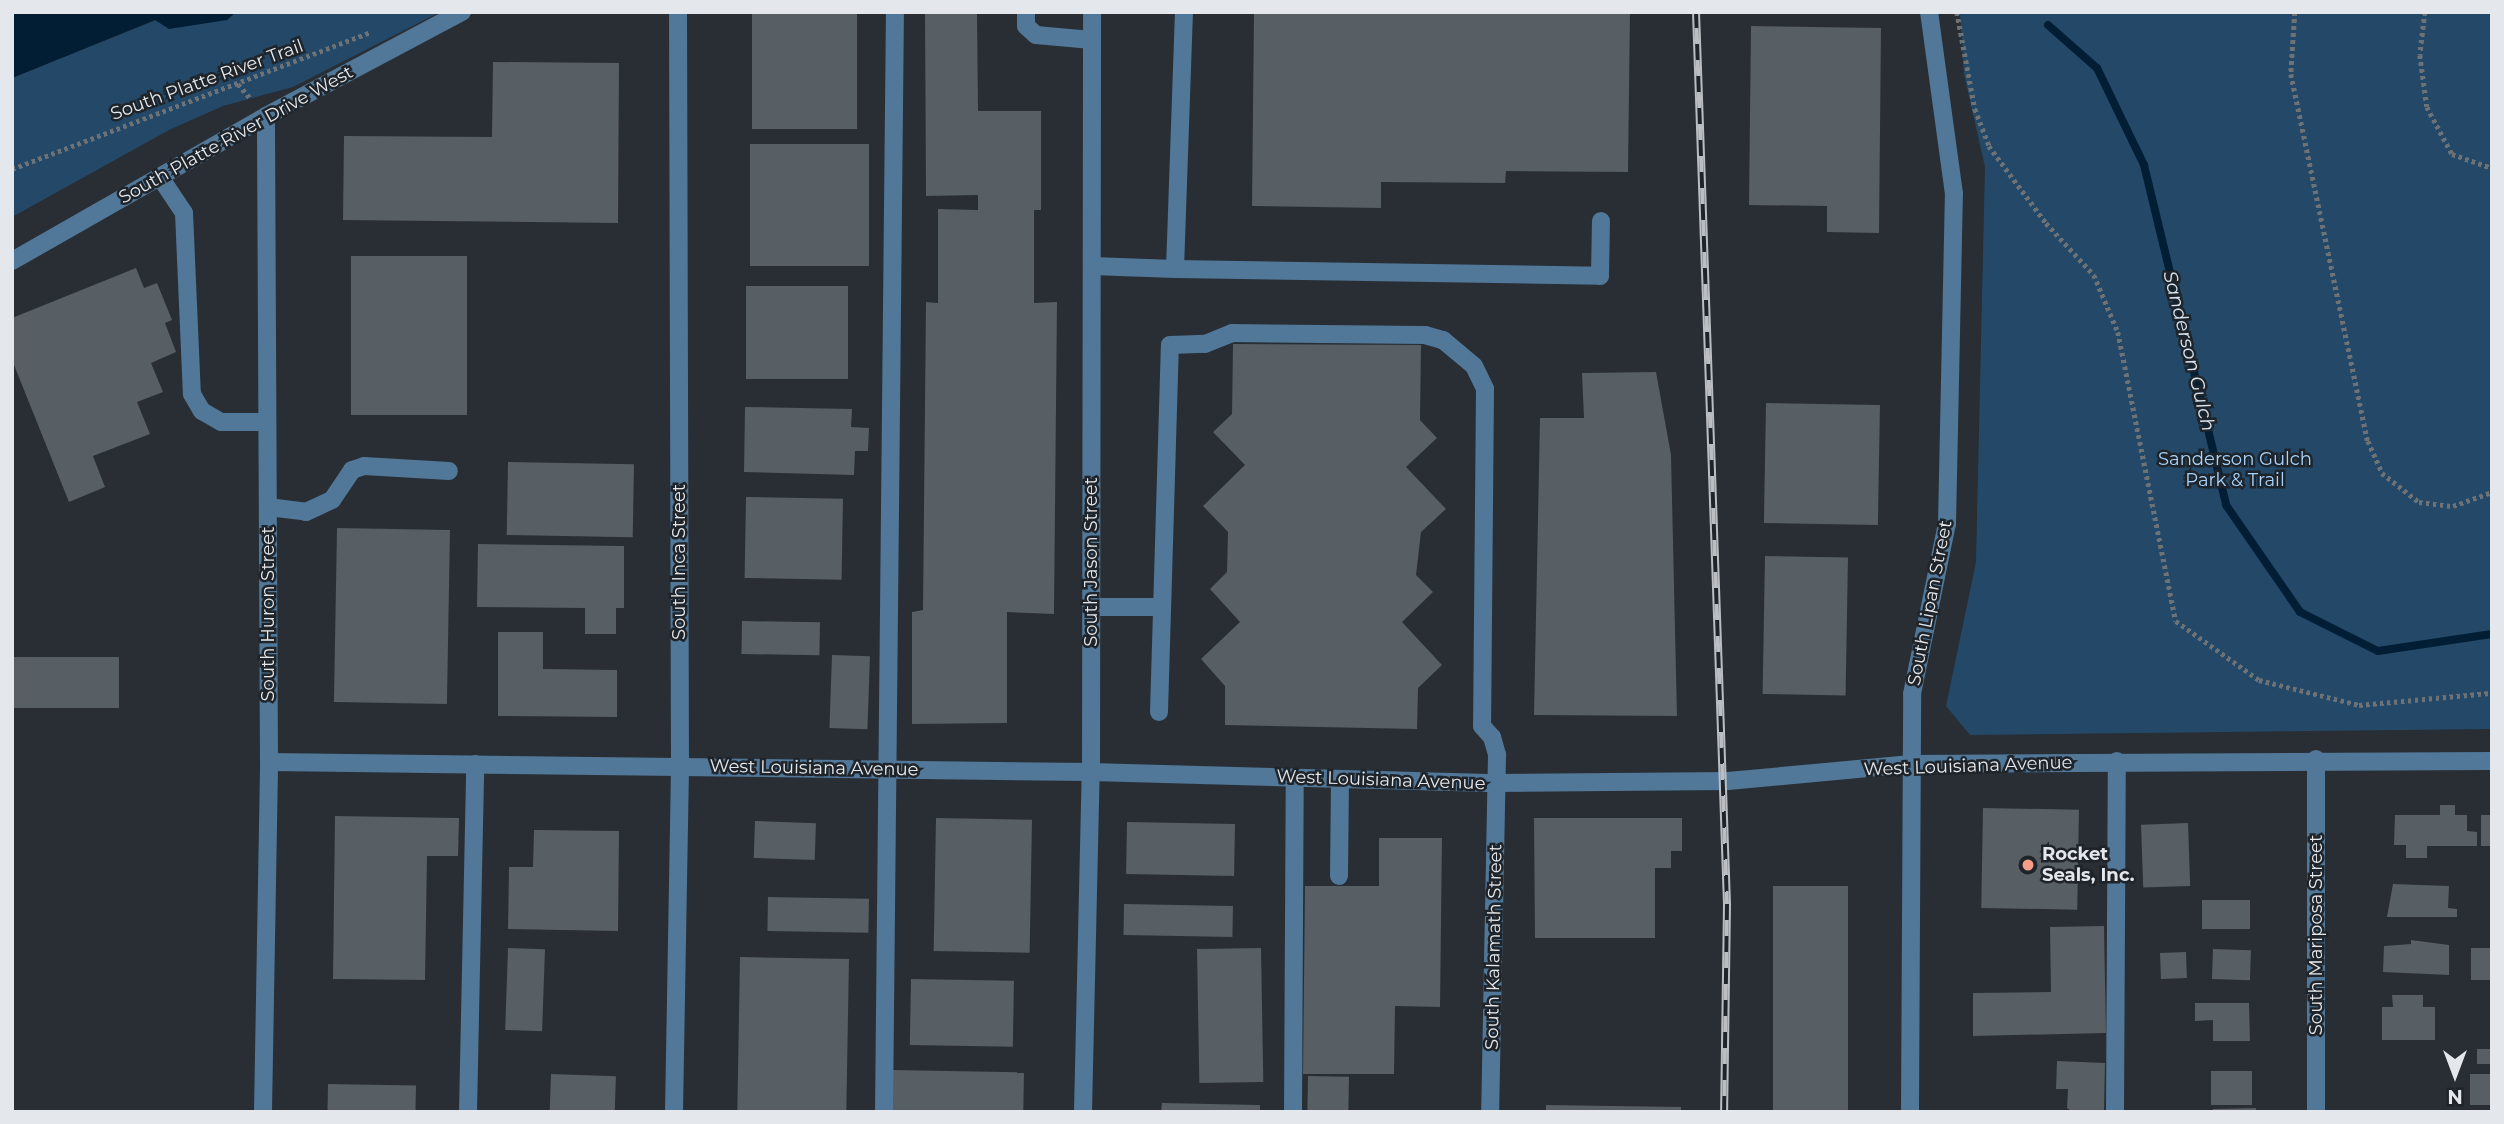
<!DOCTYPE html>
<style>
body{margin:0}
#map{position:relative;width:2504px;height:1124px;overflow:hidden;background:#282e33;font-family:Montserrat,sans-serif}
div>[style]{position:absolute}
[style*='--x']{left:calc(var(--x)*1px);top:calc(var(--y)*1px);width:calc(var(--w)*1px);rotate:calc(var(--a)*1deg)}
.green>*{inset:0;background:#244968}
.water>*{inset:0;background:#021e35}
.stream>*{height:8px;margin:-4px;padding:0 4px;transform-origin:4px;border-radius:4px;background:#021e35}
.building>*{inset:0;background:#575e64;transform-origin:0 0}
.path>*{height:4.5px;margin-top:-2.25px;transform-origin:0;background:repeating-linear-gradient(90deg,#6d7277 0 3.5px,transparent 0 7px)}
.minor>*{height:18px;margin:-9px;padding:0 9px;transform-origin:9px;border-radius:9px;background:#517799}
.rail>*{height:8px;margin-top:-4px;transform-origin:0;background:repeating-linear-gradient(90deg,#1e2429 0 16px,#babec2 0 32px);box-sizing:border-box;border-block:2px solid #babec2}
.dots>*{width:19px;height:19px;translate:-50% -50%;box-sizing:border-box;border:4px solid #1e2429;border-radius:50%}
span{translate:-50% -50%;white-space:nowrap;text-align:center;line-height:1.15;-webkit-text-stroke:5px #1e2429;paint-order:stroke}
.street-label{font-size:18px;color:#e4e8ec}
.park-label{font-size:18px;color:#a7d4fd}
.poi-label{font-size:18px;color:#e4e8ec;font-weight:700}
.left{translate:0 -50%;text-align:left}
.water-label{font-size:19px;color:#d6e5f3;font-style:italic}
.frame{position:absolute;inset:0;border:14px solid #e4e8ec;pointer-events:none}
.north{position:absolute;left:2420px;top:1040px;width:70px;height:70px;-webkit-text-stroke:5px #1e2429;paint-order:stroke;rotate:180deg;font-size:19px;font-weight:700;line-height:28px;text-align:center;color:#e4e8ec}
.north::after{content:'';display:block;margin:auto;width:24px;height:32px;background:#e4e8ec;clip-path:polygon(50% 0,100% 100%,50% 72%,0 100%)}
</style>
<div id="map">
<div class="green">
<div style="clip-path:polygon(236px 12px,440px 12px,293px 87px,223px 106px,169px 130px,12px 217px,12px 78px,156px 20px,227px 20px)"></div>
<div style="clip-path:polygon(1960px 12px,2492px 12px,2492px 729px,1970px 735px,1946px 706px,1976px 562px,1985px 167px,1964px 74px)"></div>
</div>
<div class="water">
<div style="clip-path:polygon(12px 12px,236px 12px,227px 20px,169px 29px,155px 20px,12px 78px)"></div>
</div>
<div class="stream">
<div style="--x:2048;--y:25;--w:65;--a:41.3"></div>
<div style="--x:2097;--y:68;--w:108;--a:64.1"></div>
<div style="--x:2144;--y:165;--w:350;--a:76.4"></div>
<div style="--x:2226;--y:505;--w:130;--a:55.3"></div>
<div style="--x:2300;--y:612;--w:87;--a:26.6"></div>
<div style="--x:2378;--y:651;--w:115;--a:-8.5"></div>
</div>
<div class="building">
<div style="left:752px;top:12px;width:105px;height:117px"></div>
<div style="clip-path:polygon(925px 12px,977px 12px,978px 111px,1041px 111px,1041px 210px,1034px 210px,1034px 303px,1057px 302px,1054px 614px,1007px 612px,1007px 723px,912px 724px,912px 612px,923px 610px,926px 302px,938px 303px,938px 209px,978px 210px,978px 195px,926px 196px)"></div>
<div style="clip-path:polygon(1254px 12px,1630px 12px,1628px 172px,1506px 171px,1505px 183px,1381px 182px,1381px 208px,1252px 206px)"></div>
<div style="clip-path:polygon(1751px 26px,1881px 28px,1879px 233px,1827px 232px,1827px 206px,1749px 205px)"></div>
<div style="clip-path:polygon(493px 62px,619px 63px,618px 223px,343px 220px,344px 136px,492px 137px)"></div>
<div style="left:750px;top:144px;width:119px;height:122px"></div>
<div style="left:351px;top:256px;width:116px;height:159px"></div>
<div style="clip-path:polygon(136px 268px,144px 288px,157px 283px,172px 320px,165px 323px,176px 352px,151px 363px,163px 392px,137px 402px,150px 434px,93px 456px,105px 487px,69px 502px,12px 360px,12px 318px)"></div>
<div style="left:746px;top:286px;width:102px;height:93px"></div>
<div style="clip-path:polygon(1233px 344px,1421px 345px,1420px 420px,1437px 438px,1406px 467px,1446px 509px,1421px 532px,1416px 575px,1433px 592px,1402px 622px,1442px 665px,1418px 688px,1417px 729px,1225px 725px,1225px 686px,1201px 659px,1240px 622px,1210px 589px,1227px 572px,1228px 532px,1203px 506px,1245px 465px,1213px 432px,1232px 414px)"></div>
<div style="clip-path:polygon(1656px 372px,1671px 455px,1677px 716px,1534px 715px,1540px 418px,1584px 418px,1582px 373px)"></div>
<div style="left:1766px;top:403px;width:114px;height:120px;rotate:1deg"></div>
<div style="clip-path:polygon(745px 407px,852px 409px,851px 427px,869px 428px,868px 451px,855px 451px,854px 475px,744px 472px)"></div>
<div style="left:508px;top:462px;width:126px;height:73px;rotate:1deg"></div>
<div style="left:746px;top:497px;width:97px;height:81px;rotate:1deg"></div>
<div style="left:337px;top:528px;width:113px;height:174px;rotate:1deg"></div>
<div style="clip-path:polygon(478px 544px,624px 546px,624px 608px,616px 608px,616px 634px,585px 634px,585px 608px,477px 607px)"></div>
<div style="left:1765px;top:556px;width:83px;height:138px;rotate:1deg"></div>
<div style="left:742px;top:621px;width:78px;height:33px;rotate:1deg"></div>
<div style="clip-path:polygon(498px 632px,543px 632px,543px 669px,617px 670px,617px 717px,498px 716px)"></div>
<div style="left:832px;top:655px;width:38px;height:73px;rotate:2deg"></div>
<div style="left:12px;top:657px;width:107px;height:51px"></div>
<div style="clip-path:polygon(2440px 805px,2455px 805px,2455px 815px,2467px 815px,2467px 831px,2477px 832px,2477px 846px,2427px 846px,2427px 858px,2406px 858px,2406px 845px,2394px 845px,2395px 815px,2440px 815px)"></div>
<div style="left:1983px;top:808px;width:96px;height:100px;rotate:1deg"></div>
<div style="left:2481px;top:815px;width:11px;height:31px"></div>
<div style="clip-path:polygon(335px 816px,459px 818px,458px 856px,427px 856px,425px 980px,333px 979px)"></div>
<div style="left:936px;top:818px;width:96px;height:133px;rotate:1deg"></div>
<div style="clip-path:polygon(1534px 818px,1682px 818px,1682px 851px,1671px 851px,1671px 868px,1655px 868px,1655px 938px,1535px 938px)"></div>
<div style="left:755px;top:821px;width:61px;height:37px;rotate:2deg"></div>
<div style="left:1127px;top:822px;width:108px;height:52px;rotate:1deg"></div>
<div style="left:2188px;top:823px;width:63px;height:47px;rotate:88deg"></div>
<div style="clip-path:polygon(534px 830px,619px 831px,618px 931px,508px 929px,509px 867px,533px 867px)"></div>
<div style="clip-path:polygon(1379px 838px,1442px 838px,1440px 1007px,1395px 1006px,1394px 1074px,1303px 1074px,1305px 886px,1379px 886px)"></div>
<div style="clip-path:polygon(2393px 884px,2449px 886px,2448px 908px,2457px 909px,2457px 917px,2387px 917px)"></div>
<div style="left:1773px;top:886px;width:75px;height:226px"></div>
<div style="left:768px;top:897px;width:101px;height:34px;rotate:1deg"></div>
<div style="left:2250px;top:900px;width:29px;height:48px;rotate:90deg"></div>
<div style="left:1124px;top:904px;width:109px;height:31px;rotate:1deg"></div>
<div style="clip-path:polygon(2104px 926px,2106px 1033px,1973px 1036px,1973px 993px,2051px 992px,2050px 927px)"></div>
<div style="clip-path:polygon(2411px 940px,2449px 945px,2449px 975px,2383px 972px,2384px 946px,2411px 944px)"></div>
<div style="left:508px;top:948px;width:37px;height:82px;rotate:2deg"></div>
<div style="left:1261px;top:948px;width:134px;height:64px;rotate:89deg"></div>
<div style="left:2492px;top:948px;width:32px;height:21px;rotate:90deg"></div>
<div style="left:2213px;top:949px;width:38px;height:30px;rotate:2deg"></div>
<div style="left:2186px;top:952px;width:26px;height:26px;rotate:88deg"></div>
<div style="left:740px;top:957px;width:109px;height:155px;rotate:1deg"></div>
<div style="left:911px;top:979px;width:103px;height:66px;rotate:1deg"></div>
<div style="clip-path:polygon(2392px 995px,2423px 995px,2423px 1007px,2435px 1007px,2435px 1040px,2382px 1040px,2382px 1007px,2393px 1007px)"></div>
<div style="clip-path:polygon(2195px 1003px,2249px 1003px,2250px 1041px,2213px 1041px,2213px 1020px,2195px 1021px)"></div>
<div style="left:2477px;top:1049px;width:15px;height:15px"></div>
<div style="clip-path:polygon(2057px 1061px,2105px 1063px,2104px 1112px,2073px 1112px,2067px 1108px,2068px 1089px,2056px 1089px)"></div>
<div style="left:891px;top:1070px;width:133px;height:42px;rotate:1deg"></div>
<div style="left:2211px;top:1071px;width:41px;height:34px"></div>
<div style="left:551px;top:1074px;width:65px;height:38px;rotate:2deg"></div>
<div style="left:2470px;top:1074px;width:22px;height:31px"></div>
<div style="left:1308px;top:1076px;width:41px;height:36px;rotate:1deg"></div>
<div style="left:328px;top:1084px;width:88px;height:28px;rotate:1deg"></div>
<div style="clip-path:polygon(1162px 1103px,1260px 1105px,1260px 1112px,1161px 1112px)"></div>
<div style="clip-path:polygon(1546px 1105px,1681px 1107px,1681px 1112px,1546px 1112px)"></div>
<div style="clip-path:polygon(2256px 1108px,2256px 1112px,2213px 1112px,2213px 1109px)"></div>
</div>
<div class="path">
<div style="--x:1957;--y:12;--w:99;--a:79.5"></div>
<div style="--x:1975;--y:109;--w:40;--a:69"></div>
<div style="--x:1989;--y:146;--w:96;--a:53.5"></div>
<div style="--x:2046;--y:223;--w:71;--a:47.3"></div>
<div style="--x:2094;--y:275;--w:62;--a:67.2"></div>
<div style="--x:2118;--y:332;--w:295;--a:78.7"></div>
<div style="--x:2176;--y:621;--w:102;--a:35.4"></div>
<div style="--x:2259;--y:680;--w:103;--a:14"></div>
<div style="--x:2359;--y:705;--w:134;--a:-5.2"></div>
<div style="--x:2295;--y:12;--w:62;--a:93.7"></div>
<div style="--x:2291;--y:74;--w:375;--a:78.2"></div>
<div style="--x:2368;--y:441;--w:35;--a:66"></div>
<div style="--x:2382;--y:473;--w:47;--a:38.1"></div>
<div style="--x:2419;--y:502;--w:34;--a:7"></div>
<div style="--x:2453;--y:506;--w:41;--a:-19.7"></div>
<div style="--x:2425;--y:12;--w:43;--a:96.6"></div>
<div style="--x:2420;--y:55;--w:52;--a:82.3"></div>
<div style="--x:2427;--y:107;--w:53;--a:62"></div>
<div style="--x:2452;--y:154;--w:42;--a:19.3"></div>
<div style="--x:238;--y:84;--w:20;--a:49"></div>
<div style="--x:12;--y:169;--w:384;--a:-20.9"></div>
</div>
<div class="minor">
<div style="--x:1026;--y:12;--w:14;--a:90"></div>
<div style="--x:1026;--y:26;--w:13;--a:42"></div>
<div style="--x:1036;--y:35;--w:56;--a:5.1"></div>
<div style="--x:160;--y:177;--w:43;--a:56.3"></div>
<div style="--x:184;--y:213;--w:181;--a:87.5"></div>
<div style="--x:192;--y:394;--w:20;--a:60"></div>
<div style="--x:202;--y:411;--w:22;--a:30"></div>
<div style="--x:221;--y:422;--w:46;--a:0"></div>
<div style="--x:12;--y:261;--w:292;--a:-29.7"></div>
<div style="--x:266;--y:116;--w:222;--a:-28"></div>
<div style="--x:1092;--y:266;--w:83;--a:2.1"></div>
<div style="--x:1175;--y:269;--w:257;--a:-88"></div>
<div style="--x:1175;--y:269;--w:425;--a:0.9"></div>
<div style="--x:1600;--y:276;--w:55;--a:-89"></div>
<div style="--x:268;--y:507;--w:38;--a:7"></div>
<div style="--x:306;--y:512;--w:29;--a:-25"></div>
<div style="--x:332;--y:500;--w:36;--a:-56"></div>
<div style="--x:352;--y:470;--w:13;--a:-18"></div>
<div style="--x:364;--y:466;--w:85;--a:3.4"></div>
<div style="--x:1091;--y:607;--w:71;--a:0"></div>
<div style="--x:1159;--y:712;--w:367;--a:-88.3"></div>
<div style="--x:1170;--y:345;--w:35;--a:-2"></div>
<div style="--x:1205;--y:344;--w:29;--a:-22"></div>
<div style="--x:1232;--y:333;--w:193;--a:0.6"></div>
<div style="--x:1425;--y:335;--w:19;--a:16"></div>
<div style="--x:1443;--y:340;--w:40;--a:40"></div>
<div style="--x:1474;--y:366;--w:25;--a:64"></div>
<div style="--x:1485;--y:389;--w:337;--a:90.5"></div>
<div style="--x:1482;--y:726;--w:15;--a:48"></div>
<div style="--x:1492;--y:737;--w:19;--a:74"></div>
<div style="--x:1497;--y:755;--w:357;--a:91.1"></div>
<div style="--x:2316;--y:759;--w:353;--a:90"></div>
<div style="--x:269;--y:762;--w:822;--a:0.7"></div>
<div style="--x:1091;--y:772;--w:406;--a:1.6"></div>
<div style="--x:1497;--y:783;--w:231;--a:-0.5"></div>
<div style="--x:1728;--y:781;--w:184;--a:-5.3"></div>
<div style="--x:1911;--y:764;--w:581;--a:-0.3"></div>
<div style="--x:1339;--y:876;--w:97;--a:-89.4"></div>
<div style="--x:263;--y:1112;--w:350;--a:-89"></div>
<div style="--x:269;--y:762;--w:646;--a:-90.27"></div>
<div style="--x:468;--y:1112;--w:348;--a:-88.8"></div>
<div style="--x:674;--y:1112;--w:346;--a:-89"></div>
<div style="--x:680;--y:766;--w:754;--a:-90.15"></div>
<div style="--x:884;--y:1112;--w:1100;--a:-89.43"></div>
<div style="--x:1083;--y:1112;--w:340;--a:-88.7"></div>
<div style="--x:1091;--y:772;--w:760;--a:-89.92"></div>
<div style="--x:1293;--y:1112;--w:335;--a:-89.7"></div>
<div style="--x:1910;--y:1112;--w:418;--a:-89.7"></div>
<div style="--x:1912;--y:694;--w:174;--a:-78.4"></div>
<div style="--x:1947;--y:524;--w:330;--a:-88.8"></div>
<div style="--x:1954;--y:194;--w:184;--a:-97.8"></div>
<div style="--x:2115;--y:1112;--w:351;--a:-89.7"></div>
</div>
<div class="rail">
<div style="--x:1696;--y:12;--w:893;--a:88.01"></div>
<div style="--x:1727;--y:904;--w:208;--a:90.8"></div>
</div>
<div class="dots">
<div style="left:2028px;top:865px;background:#f49e87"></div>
</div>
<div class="street-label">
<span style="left:207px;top:80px;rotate:-20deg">South Platte River Trail</span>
<span style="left:236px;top:135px;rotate:-29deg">South Platte River Drive West</span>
<span style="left:679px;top:562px;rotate:-90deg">South Inca Street</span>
<span style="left:1091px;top:562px;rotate:-90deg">South Jason Street</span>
<span style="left:1930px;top:603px;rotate:-79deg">South Lipan Street</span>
<span style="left:268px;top:614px;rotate:-90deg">South Huron Street</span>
<span style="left:1968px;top:766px;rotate:-2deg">West Louisiana Avenue</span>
<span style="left:814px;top:768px;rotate:1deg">West Louisiana Avenue</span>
<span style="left:1381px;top:780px;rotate:2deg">West Louisiana Avenue</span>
<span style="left:2316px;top:935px;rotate:-90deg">South Mariposa Street</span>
<span style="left:1494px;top:947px;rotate:-89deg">South Kalamath Street</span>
</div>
<div class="park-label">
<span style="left:2235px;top:470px">Sanderson Gulch<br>Park &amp; Trail</span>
</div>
<div class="poi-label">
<span class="left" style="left:2042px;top:865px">Rocket<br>Seals, Inc.</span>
</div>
<div class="water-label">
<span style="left:2189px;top:351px;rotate:76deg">Sanderson Gulch</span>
</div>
<div class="frame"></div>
<div class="north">N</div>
</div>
